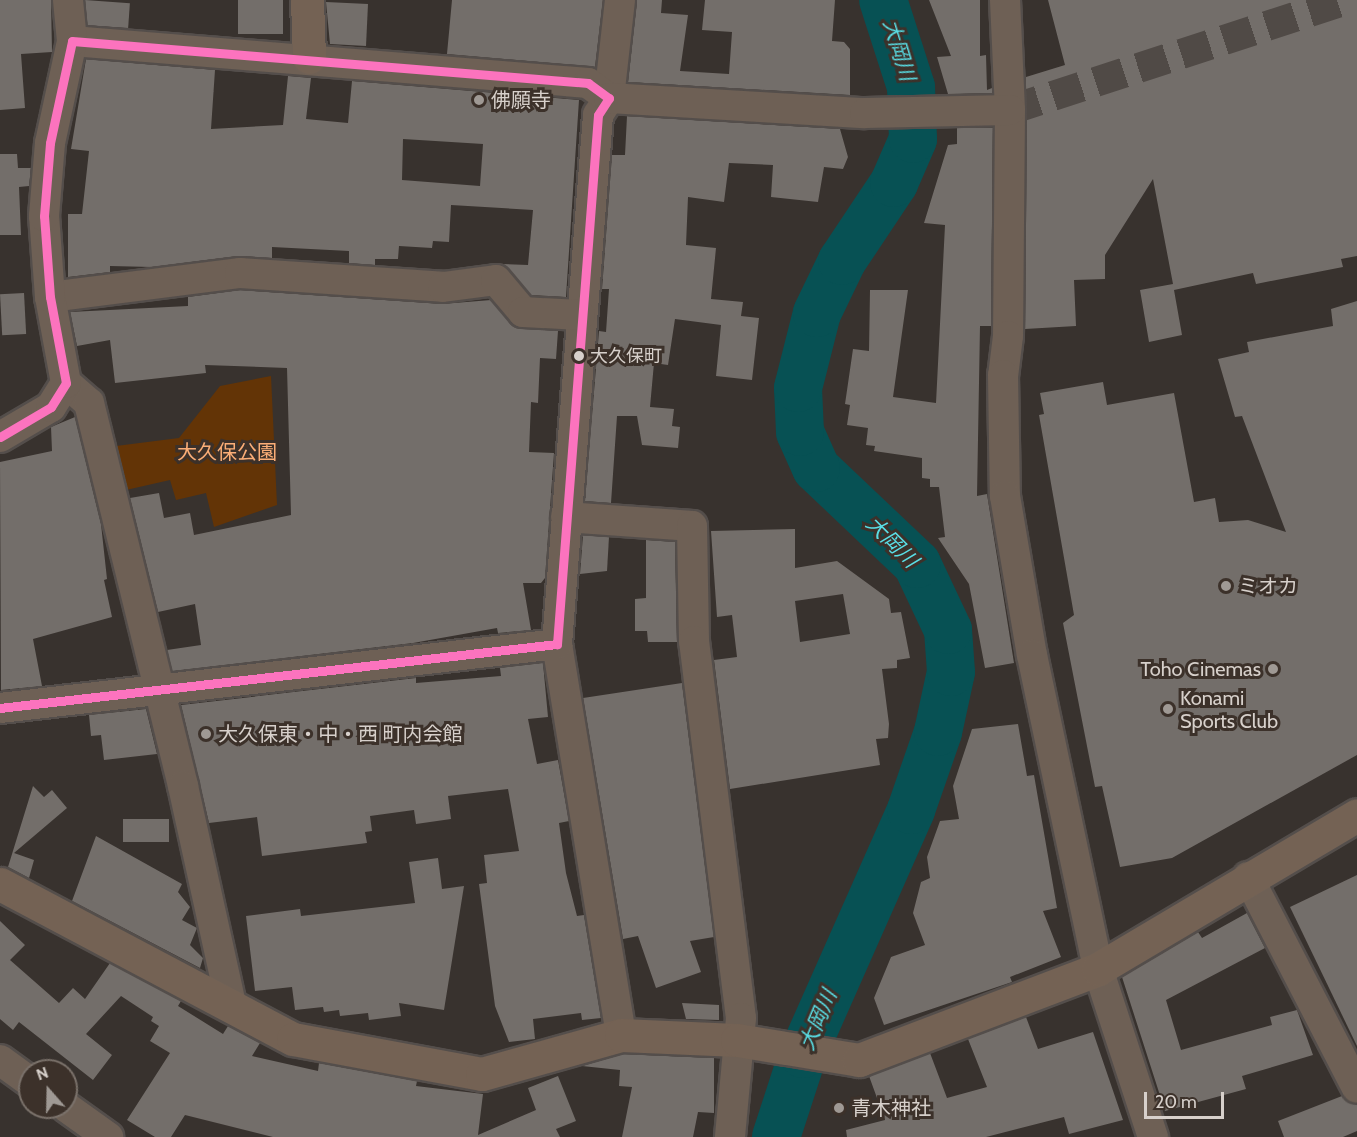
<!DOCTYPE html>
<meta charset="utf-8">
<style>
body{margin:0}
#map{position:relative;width:1357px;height:1137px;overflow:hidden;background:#38322e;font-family:Cabin,"Noto Sans JP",sans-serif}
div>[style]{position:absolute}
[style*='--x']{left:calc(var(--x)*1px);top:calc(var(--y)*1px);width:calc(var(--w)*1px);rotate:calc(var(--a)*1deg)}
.green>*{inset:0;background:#633406}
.river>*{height:48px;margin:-24px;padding:0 24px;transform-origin:24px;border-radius:24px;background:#075154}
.building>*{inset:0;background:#736e6a;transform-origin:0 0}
.street-tunnel>*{height:30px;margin-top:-15px;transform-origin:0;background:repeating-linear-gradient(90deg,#504a46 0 30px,transparent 0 45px)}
.roads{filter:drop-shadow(2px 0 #544e4b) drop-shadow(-2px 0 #544e4b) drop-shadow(0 2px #544e4b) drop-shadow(0 -2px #544e4b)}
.street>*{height:30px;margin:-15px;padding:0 15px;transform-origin:15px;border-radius:15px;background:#6e6055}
.secondary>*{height:33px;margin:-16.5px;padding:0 16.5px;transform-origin:16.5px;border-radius:16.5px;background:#746254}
.bus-1>*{height:9px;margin:-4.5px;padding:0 4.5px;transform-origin:4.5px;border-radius:4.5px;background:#fc73be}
.dots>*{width:16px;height:16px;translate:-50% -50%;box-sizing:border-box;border:3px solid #3c312a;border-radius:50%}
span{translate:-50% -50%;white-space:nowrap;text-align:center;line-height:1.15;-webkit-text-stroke:6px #3c312a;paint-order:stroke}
.bus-label{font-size:18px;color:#d7d0cb}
.left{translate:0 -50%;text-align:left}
.poi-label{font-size:20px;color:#d7d0cb}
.right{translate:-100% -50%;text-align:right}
.park-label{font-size:20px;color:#fbae77}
.water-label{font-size:21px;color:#59dee5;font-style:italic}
.north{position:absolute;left:18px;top:1059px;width:60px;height:60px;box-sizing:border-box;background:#3c312a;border:2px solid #7a716a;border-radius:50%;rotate:340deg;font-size:16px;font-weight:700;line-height:24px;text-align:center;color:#d7d0cb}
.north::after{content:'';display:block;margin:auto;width:21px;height:27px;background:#9f9994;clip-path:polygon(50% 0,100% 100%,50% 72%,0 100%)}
.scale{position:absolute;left:1144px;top:1092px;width:80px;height:27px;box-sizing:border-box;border:3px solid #d7d0cb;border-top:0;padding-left:8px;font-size:18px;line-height:21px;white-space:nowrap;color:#d7d0cb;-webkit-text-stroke:4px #3c312a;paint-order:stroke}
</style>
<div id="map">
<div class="green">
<div style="clip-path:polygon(271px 376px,277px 505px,214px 527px,206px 493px,176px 500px,170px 480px,126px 490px,116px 446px,179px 438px,220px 386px)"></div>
</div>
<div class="river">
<div style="--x:776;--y:1137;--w:87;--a:-72"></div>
<div style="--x:803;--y:1054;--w:267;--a:-66.1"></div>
<div style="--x:911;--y:810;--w:83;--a:-70.9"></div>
<div style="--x:938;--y:732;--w:61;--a:-77.8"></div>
<div style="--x:951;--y:672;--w:42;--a:-94.1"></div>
<div style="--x:948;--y:630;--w:73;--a:-115.2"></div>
<div style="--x:917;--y:564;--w:139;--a:-136.5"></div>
<div style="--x:816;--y:468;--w:39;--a:-114"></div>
<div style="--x:800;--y:432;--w:44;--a:-92.6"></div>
<div style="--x:798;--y:388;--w:77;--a:-75.8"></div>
<div style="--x:817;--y:313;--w:58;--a:-64.3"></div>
<div style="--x:842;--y:261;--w:94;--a:-56.3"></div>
<div style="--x:894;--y:183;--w:48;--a:-66.6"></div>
<div style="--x:913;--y:139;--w:52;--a:-92.2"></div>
<div style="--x:911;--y:87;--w:91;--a:-107.8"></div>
</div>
<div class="building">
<div style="clip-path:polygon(0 0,51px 0,52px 52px,21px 54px,25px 108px,0 110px)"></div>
<div style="left:85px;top:0;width:45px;height:25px;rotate:4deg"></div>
<div style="left:238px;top:0;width:45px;height:34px"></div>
<div style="clip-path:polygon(452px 0,603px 0,595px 67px,447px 54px)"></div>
<div style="clip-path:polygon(637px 0,662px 0,661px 13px,688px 15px,680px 71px,729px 74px,732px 32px,702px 30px,705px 0,835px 0,832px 41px,844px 42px,850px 49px,850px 95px,628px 82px)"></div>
<div style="clip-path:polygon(929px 0,980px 0,980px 56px,986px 55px,987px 90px,992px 88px,992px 93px,948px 94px,937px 57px,951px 56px)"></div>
<div style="clip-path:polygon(1048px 0,1357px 0,1357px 256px,1341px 259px,1343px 267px,1256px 284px,1253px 273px,1174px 290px,1182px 335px,1149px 342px,1140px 290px,1173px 284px,1153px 179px,1105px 255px,1105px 279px,1074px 280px,1076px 326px,1025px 329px,1026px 77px,1065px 65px)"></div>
<div style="clip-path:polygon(326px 2px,368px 4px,366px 46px,330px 44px)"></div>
<div style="clip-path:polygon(evenodd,86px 59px,215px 70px,211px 129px,283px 125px,288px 76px,311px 78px,306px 119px,348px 123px,352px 81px,579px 100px,566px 297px,531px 295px,502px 264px,528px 265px,533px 210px,451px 205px,449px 242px,433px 241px,432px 248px,399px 246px,398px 259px,375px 259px,375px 265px,349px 263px,349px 251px,272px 247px,272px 258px,238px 256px,152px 267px,110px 266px,110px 272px,68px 277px,68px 214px,82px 214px,89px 151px,71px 149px,86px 59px,403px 139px,483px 144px,480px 186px,402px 180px,403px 139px)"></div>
<div style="clip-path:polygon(627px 116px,840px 129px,848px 157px,843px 169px,824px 167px,818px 202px,771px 197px,773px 165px,729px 163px,724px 202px,688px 197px,686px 245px,716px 248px,711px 299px,743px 302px,741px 316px,759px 318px,752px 380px,716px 376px,721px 325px,675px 319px,668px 365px,654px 363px,650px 407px,674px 409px,672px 426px,680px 427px,678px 448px,642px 445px,637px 416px,617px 416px,611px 503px,585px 501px,599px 331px,606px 332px,609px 289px,602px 289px,612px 155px,625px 155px)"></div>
<div style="clip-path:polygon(957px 128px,993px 128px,991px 326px,980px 326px,977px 496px,987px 494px,1014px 663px,985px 668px,969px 584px,938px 538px,945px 537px,939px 487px,930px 487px,930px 479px,922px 478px,922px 458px,874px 451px,875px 446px,866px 445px,868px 428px,847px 425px,850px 405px,845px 404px,853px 349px,869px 351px,870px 290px,908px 290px,893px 397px,936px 403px,945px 225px,924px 223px,948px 145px,957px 144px)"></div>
<div style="clip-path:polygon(0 154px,17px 154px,18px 168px,31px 168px,29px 186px,19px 187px,21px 235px,0 235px)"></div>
<div style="clip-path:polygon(240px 290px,442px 304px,491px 300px,516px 328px,558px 331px,556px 359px,540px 358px,538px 403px,531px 402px,529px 452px,554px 453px,545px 578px,541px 583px,523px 583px,531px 630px,498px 633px,497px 628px,413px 643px,172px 671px,167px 650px,201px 645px,195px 604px,158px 612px,130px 498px,159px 493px,164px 518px,190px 513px,194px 535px,291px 515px,287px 368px,205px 365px,206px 373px,115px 383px,110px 340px,77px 346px,70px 312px,188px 306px,188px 297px)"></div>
<div style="left:24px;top:293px;width:41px;height:24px;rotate:87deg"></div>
<div style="clip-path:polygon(1357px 301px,1357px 755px,1172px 858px,1120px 867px,1102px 786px,1095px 787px,1063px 623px,1074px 615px,1039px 415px,1044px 414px,1040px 393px,1103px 382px,1107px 405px,1174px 393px,1194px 502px,1215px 498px,1219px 522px,1248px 520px,1286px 532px,1242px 416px,1235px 417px,1218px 359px,1249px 352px,1247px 342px,1333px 326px,1331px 309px)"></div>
<div style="clip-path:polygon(75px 417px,101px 524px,107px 579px,104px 580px,112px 617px,33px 639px,42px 686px,1px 690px,0 462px,52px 451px,51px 427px)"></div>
<div style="clip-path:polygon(evenodd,795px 529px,795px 568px,837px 561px,889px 599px,891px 613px,901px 612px,910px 658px,897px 660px,897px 668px,882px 669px,889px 724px,888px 738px,876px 739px,880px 765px,730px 789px,714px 660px,737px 657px,732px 615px,717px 617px,711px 531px,795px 529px,843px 594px,850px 634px,800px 642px,795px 601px,843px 594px)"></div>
<div style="clip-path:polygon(583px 535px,609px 537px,607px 571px,580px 574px)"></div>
<div style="clip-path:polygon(646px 540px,675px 542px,677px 642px,648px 642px,647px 631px,635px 631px,635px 599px,646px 598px)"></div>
<div style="clip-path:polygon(543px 663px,548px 717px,528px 719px,537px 764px,558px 760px,569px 821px,559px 823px,566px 873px,577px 916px,584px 915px,601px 1018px,582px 1020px,581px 1013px,533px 1019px,535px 1039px,509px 1042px,495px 1006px,479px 884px,487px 883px,484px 855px,519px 851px,508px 789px,448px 796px,451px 819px,416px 824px,414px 810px,370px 816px,372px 831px,365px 832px,367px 843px,262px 856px,257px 817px,209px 823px,181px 705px,416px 678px,416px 683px,501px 676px,500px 668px)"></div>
<div style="clip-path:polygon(682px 683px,714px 937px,690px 941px,701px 972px,656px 988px,638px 936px,623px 939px,583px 698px)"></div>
<div style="clip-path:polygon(146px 709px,157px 754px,104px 760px,101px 735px,91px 736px,89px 715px)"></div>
<div style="clip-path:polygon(1018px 724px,1027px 776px,1034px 775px,1057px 908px,1043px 911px,1061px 957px,1010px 977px,1012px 982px,884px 1025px,874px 998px,891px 957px,925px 945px,913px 913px,921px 882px,930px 878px,927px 857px,940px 821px,959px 819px,953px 786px,972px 729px)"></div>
<div style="clip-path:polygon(33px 786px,44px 797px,52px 790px,67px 808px,14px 853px,34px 860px,29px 878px,8px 867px)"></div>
<div style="left:123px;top:819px;width:46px;height:23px"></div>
<div style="clip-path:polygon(96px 836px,182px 884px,178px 892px,190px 907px,182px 920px,197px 928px,190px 945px,203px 958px,200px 968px,72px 901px)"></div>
<div style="clip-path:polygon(438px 858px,442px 889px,464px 886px,444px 1010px,399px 1003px,401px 1016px,369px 1020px,368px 1013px,340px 1016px,339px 1010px,324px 1012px,323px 1007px,295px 1010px,292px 987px,255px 991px,246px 916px,300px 909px,301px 916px,415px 903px,409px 862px)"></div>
<div style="clip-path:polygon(1357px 875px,1357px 1046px,1290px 907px)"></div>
<div style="clip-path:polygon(1247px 913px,1265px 948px,1166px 1000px,1181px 1050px,1272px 1025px,1270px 1017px,1297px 1010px,1313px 1055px,1242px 1076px,1246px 1089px,1165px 1111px,1122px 977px,1198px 932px,1202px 938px)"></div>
<div style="clip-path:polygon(0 921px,25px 945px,10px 960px,59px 1003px,73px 988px,85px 999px,110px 963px,181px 1001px,178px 1006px,223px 1034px,228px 1026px,260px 1043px,252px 1056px,318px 1071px,319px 1063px,417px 1081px,416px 1086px,483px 1094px,478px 1135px,536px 1110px,528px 1088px,558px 1076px,576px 1121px,556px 1129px,560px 1137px,273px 1137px,185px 1115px,171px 1137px,155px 1137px,127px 1120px,170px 1053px,150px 1041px,159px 1026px,151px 1021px,153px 1017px,121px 996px,86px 1034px,112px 1055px,93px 1080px,19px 1022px,13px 1030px,0 1019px)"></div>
<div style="clip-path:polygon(682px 1003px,719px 1005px,719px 1020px,686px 1019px)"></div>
<div style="clip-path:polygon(1026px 1017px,1038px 1049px,1093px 1032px,1123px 1120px,1069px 1134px,1064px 1117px,986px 1137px,847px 1137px,846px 1130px,885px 1120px,869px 1076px,930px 1053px,947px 1098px,987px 1087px,968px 1039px)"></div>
<div style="clip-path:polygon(623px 1054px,714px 1058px,714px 1113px,698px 1112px,693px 1137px,622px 1137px,632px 1087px,619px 1086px,620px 1070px,582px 1066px)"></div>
<div style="clip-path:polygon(1342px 1096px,1357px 1105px,1357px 1131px,1343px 1137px,1284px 1137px,1278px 1121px)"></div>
</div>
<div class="street-tunnel">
<div style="--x:1010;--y:110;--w:354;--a:-18.1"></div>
</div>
<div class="roads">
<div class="street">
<div style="--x:620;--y:0;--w:99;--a:96.4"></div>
<div style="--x:609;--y:98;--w:20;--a:123"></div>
<div style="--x:598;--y:115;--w:531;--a:94.43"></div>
<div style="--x:557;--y:644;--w:396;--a:80.7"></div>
<div style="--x:1005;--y:0;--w:110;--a:87.4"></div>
<div style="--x:1010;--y:110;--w:226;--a:90.5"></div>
<div style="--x:1008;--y:336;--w:39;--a:97"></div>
<div style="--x:1003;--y:375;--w:121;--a:89.1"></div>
<div style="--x:1005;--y:496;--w:161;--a:80.4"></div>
<div style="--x:1032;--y:655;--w:321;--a:78.1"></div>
<div style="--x:1098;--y:969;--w:177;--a:71.9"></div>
<div style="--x:72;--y:41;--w:518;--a:4.65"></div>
<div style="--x:588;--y:83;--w:26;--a:36"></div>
<div style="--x:609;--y:98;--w:256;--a:3.4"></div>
<div style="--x:865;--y:113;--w:145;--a:-1.2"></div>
<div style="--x:50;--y:297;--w:192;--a:-7.2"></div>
<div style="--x:240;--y:273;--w:203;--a:3.9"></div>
<div style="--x:443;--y:287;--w:53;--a:-7.5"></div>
<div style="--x:496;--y:280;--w:42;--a:49.8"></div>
<div style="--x:523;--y:312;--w:57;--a:3"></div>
<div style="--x:66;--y:383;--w:30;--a:41"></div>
<div style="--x:89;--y:403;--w:394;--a:76.2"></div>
<div style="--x:183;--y:786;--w:224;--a:77.6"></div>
<div style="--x:0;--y:437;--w:59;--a:-30.5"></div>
<div style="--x:51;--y:407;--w:28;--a:-58"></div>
<div style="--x:66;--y:383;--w:87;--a:-100.5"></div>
<div style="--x:50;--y:297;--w:81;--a:-94.2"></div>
<div style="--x:44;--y:216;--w:73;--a:-85.3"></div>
<div style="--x:50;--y:143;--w:104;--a:-77.8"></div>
<div style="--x:72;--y:41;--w:41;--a:-95.6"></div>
<div style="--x:566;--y:517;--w:126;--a:4.1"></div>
<div style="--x:692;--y:526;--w:115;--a:89"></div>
<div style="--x:694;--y:641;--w:380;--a:82.9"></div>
<div style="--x:741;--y:1018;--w:120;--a:95.3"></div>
<div style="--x:0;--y:708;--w:561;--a:-6.55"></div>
<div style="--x:1248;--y:877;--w:237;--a:62.7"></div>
<div style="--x:0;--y:1060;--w:37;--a:36"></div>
<div style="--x:66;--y:1107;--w:52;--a:35.5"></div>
</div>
<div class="secondary">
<div style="--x:307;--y:0;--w:57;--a:88"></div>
<div style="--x:0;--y:884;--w:331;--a:27.9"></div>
<div style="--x:293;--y:1039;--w:192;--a:10.5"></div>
<div style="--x:482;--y:1074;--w:144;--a:-15.7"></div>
<div style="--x:621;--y:1035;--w:116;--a:2.5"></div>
<div style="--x:737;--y:1040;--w:124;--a:9.3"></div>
<div style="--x:859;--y:1060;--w:256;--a:-20.8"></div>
<div style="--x:1098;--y:969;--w:301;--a:-30.7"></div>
</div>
</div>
<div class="bus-1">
<div style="--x:0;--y:437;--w:59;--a:-30.5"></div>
<div style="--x:51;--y:407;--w:28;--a:-58"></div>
<div style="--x:66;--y:383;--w:87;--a:-100.5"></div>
<div style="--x:50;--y:297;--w:81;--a:-94.2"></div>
<div style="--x:44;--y:216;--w:73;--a:-85.3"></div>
<div style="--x:50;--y:143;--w:104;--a:-77.8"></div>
<div style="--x:72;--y:41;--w:518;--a:4.65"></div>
<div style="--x:588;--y:83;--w:26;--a:36"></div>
<div style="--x:609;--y:98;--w:20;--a:123"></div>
<div style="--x:598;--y:115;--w:531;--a:94.43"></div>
<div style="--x:557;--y:644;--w:561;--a:173.45"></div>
</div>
<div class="dots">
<div style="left:479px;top:100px;background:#9f9994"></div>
<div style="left:579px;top:356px;background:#d7d0cb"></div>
<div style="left:1226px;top:586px;background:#9f9994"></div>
<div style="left:1273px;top:669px;background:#9f9994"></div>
<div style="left:1168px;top:709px;background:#9f9994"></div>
<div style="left:206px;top:734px;background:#9f9994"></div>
<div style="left:839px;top:1108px;background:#9f9994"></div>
</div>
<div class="bus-label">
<span class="left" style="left:590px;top:356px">大久保町</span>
</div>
<div class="poi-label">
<span class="left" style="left:491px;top:100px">佛願寺</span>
<span class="left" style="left:1238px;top:586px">ミオカ</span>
<span class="right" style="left:1261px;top:669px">Toho Cinemas</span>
<span class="left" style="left:1180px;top:710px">Konami<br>Sports Club</span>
<span class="left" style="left:218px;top:734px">大久保東・中・西 町内会館</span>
<span class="left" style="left:851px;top:1108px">青木神社</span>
</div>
<div class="park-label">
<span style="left:227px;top:452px">大久保公園</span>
</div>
<div class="water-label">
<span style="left:899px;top:50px;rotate:73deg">大岡川</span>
<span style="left:892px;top:542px;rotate:45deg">大岡川</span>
<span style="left:818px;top:1020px;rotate:-67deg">大岡川</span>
</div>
<div class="north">N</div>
<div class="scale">20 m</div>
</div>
